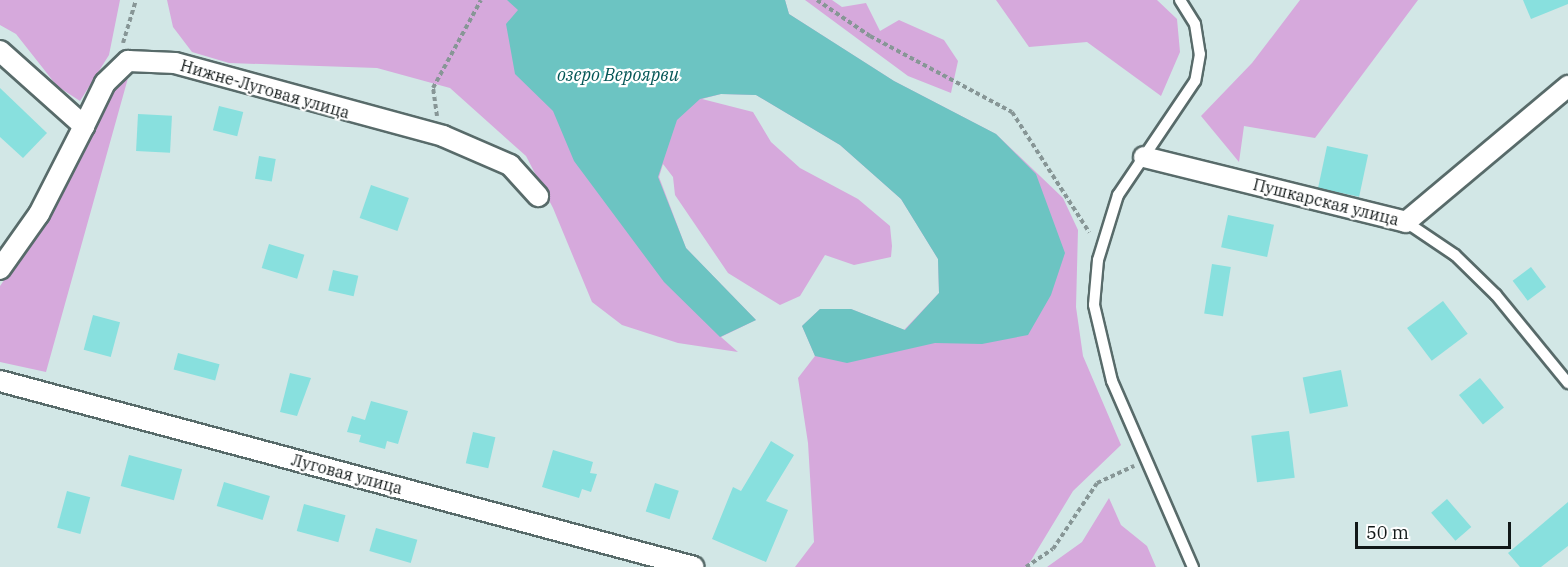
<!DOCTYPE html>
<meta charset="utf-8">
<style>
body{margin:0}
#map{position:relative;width:1568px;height:567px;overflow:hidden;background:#d2e7e6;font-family:"IBM Plex Serif",serif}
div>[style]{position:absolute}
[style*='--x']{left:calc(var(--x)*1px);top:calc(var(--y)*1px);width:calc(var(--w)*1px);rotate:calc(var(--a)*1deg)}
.green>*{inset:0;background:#d6a9dc}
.water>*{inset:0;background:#6cc4c2}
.building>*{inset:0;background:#88e0de;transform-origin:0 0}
.path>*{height:4px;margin-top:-2px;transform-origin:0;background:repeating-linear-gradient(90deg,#879696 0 4.5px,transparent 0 7.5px)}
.roads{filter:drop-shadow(2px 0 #586b6a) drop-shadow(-2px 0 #586b6a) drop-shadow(0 2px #586b6a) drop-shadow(0 -2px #586b6a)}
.service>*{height:10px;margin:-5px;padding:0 5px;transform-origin:5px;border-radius:5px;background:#fff}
.minor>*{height:20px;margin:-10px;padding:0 10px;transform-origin:10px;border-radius:10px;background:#fff}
span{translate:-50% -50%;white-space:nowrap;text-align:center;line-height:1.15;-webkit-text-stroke:4.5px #fff;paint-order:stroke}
.street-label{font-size:16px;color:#111818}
.water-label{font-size:18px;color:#055757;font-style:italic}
.scale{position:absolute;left:1355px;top:522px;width:156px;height:27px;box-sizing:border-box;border:3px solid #111818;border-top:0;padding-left:8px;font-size:18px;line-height:21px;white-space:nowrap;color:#111818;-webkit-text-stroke:4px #fff;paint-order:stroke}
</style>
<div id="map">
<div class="green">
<div style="clip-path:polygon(0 0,120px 0,109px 55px,80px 101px,57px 86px,16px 34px,0 25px)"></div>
<div style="clip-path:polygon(167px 0,785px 0,789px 14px,894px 81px,996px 134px,1063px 198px,1078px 230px,1076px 307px,1083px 356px,1121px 445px,1073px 491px,1027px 567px,795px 567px,814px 542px,808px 443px,798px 378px,815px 356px,802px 326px,820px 309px,851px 309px,904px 330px,939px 293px,938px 259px,901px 199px,840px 145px,756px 95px,721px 94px,702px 99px,753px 112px,771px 142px,800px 168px,858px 199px,890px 226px,892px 246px,891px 257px,854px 265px,825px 255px,800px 296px,780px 305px,728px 273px,675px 195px,673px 177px,663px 164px,659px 177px,686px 248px,756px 320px,721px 337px,738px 352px,678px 343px,622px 325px,592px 302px,553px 208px,526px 156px,450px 88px,377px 68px,229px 63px,192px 52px,173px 27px)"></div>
<div style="clip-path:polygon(805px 0,832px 0,842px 7px,866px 3px,880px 31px,899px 20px,944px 40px,958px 61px,951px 93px,908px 76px)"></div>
<div style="clip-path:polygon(996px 0,1157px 0,1177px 19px,1180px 52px,1161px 96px,1087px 42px,1029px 47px)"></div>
<div style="clip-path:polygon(1300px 0,1418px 0,1315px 138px,1244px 126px,1239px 162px,1201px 116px,1252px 63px)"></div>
<div style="clip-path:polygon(128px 78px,46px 372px,0 362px,0 286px,46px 220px,112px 88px)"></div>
<div style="clip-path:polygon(1109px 498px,1121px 525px,1147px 546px,1156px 567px,1047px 567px,1082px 542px)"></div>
</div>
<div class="water">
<div style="clip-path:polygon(507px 0,785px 0,789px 14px,894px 81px,996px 134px,1036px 174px,1065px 253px,1051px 295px,1028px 335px,982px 344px,935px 343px,847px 363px,815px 356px,802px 326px,820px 309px,851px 309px,905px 330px,939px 293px,938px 259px,901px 199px,840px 145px,756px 95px,721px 94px,700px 99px,677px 120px,658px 177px,686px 248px,756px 320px,720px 337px,664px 282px,574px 161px,553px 111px,515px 74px,506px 24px,518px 10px)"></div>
</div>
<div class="building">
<div style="clip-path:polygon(1523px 0,1568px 0,1568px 4px,1531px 19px)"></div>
<div style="clip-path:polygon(0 88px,47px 133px,23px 158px,0 137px)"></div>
<div style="left:219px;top:106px;width:25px;height:25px;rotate:14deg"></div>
<div style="left:138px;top:114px;width:34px;height:37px;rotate:3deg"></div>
<div style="left:1327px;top:146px;width:42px;height:43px;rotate:12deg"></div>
<div style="left:259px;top:156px;width:17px;height:23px;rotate:10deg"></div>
<div style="left:371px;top:185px;width:40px;height:35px;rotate:19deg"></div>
<div style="left:1228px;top:215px;width:47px;height:33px;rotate:12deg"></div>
<div style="left:269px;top:244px;width:37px;height:25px;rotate:17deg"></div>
<div style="left:1212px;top:264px;width:19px;height:50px;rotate:9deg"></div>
<div style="left:1531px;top:267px;width:25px;height:23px;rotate:53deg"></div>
<div style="left:333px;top:270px;width:26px;height:21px;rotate:13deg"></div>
<div style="left:1443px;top:301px;width:41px;height:45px;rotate:53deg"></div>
<div style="left:93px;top:315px;width:28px;height:36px;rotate:15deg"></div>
<div style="left:178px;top:353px;width:43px;height:17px;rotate:15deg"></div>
<div style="left:1341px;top:370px;width:37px;height:39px;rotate:79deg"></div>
<div style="clip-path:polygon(290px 373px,311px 378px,297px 416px,280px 412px)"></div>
<div style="left:1480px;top:378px;width:38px;height:27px;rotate:51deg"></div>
<div style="clip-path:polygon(371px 401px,408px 411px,398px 444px,387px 441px,385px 449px,359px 442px,361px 435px,347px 432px,352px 416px,365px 420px)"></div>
<div style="left:1289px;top:431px;width:47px;height:38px;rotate:83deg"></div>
<div style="left:473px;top:432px;width:23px;height:32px;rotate:13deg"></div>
<div style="clip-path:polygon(771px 441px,794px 455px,766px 501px,788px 510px,766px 562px,712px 539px,733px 487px,741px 491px)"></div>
<div style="clip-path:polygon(553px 450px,593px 462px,590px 473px,597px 474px,591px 492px,582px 489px,579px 498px,542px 487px)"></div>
<div style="left:129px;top:455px;width:55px;height:32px;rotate:15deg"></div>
<div style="left:224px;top:482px;width:48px;height:25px;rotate:17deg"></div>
<div style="left:655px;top:483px;width:25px;height:30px;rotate:18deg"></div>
<div style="left:67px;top:491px;width:24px;height:38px;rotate:15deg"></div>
<div style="left:1447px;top:499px;width:37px;height:21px;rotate:49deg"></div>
<div style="clip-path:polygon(1568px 502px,1568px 546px,1541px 567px,1520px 567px,1508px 553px)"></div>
<div style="left:304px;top:504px;width:43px;height:28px;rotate:15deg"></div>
<div style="left:376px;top:528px;width:43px;height:24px;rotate:16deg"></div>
</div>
<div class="path">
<div style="--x:817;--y:0;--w:64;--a:34.2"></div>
<div style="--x:870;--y:36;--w:161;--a:28.2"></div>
<div style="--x:1012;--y:112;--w:143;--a:57.3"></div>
<div style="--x:123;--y:43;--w:45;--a:-73.2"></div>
<div style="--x:437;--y:116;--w:28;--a:-98"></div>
<div style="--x:433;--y:88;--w:100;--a:-61.4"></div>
<div style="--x:1026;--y:567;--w:32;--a:-34"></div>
<div style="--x:1053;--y:549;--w:79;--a:-56.3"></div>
<div style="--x:1097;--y:483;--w:41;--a:-24.7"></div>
</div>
<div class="roads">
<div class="service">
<div style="--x:1180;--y:0;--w:28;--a:58"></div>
<div style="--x:1195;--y:24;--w:30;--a:81"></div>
<div style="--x:1200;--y:54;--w:27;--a:100"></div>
<div style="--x:1195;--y:81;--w:138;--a:124"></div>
<div style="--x:1118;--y:195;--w:68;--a:107.1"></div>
<div style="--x:1098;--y:260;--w:45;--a:95.1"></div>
<div style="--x:1094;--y:305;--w:78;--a:76.7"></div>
<div style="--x:1112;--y:381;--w:203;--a:66.5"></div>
<div style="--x:1406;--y:222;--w:59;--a:34"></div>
<div style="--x:1455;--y:255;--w:57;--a:44.3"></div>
<div style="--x:1496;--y:295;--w:114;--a:50.7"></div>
</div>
<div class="minor">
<div style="--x:0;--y:51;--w:113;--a:41.8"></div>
<div style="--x:84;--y:126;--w:48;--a:-64"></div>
<div style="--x:105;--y:83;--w:32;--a:-44"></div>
<div style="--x:128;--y:61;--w:47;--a:2.4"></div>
<div style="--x:175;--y:63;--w:278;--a:15.2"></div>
<div style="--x:443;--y:136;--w:73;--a:23.4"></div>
<div style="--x:510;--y:165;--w:42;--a:47.9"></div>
<div style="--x:1144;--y:157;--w:270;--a:13.9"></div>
<div style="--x:1406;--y:222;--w:212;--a:-40"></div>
<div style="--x:0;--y:269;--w:67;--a:-54.7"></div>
<div style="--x:39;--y:214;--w:99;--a:-62.9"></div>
<div style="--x:0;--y:381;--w:718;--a:15"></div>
</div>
</div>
<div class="street-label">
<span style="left:265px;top:89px;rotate:16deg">Нижне-Луговая улица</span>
<span style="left:1326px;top:202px;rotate:14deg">Пушкарская улица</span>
<span style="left:347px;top:474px;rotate:15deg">Луговая улица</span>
</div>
<div class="water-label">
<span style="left:618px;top:75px">озеро Вероярви</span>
</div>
<div class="scale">50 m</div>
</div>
